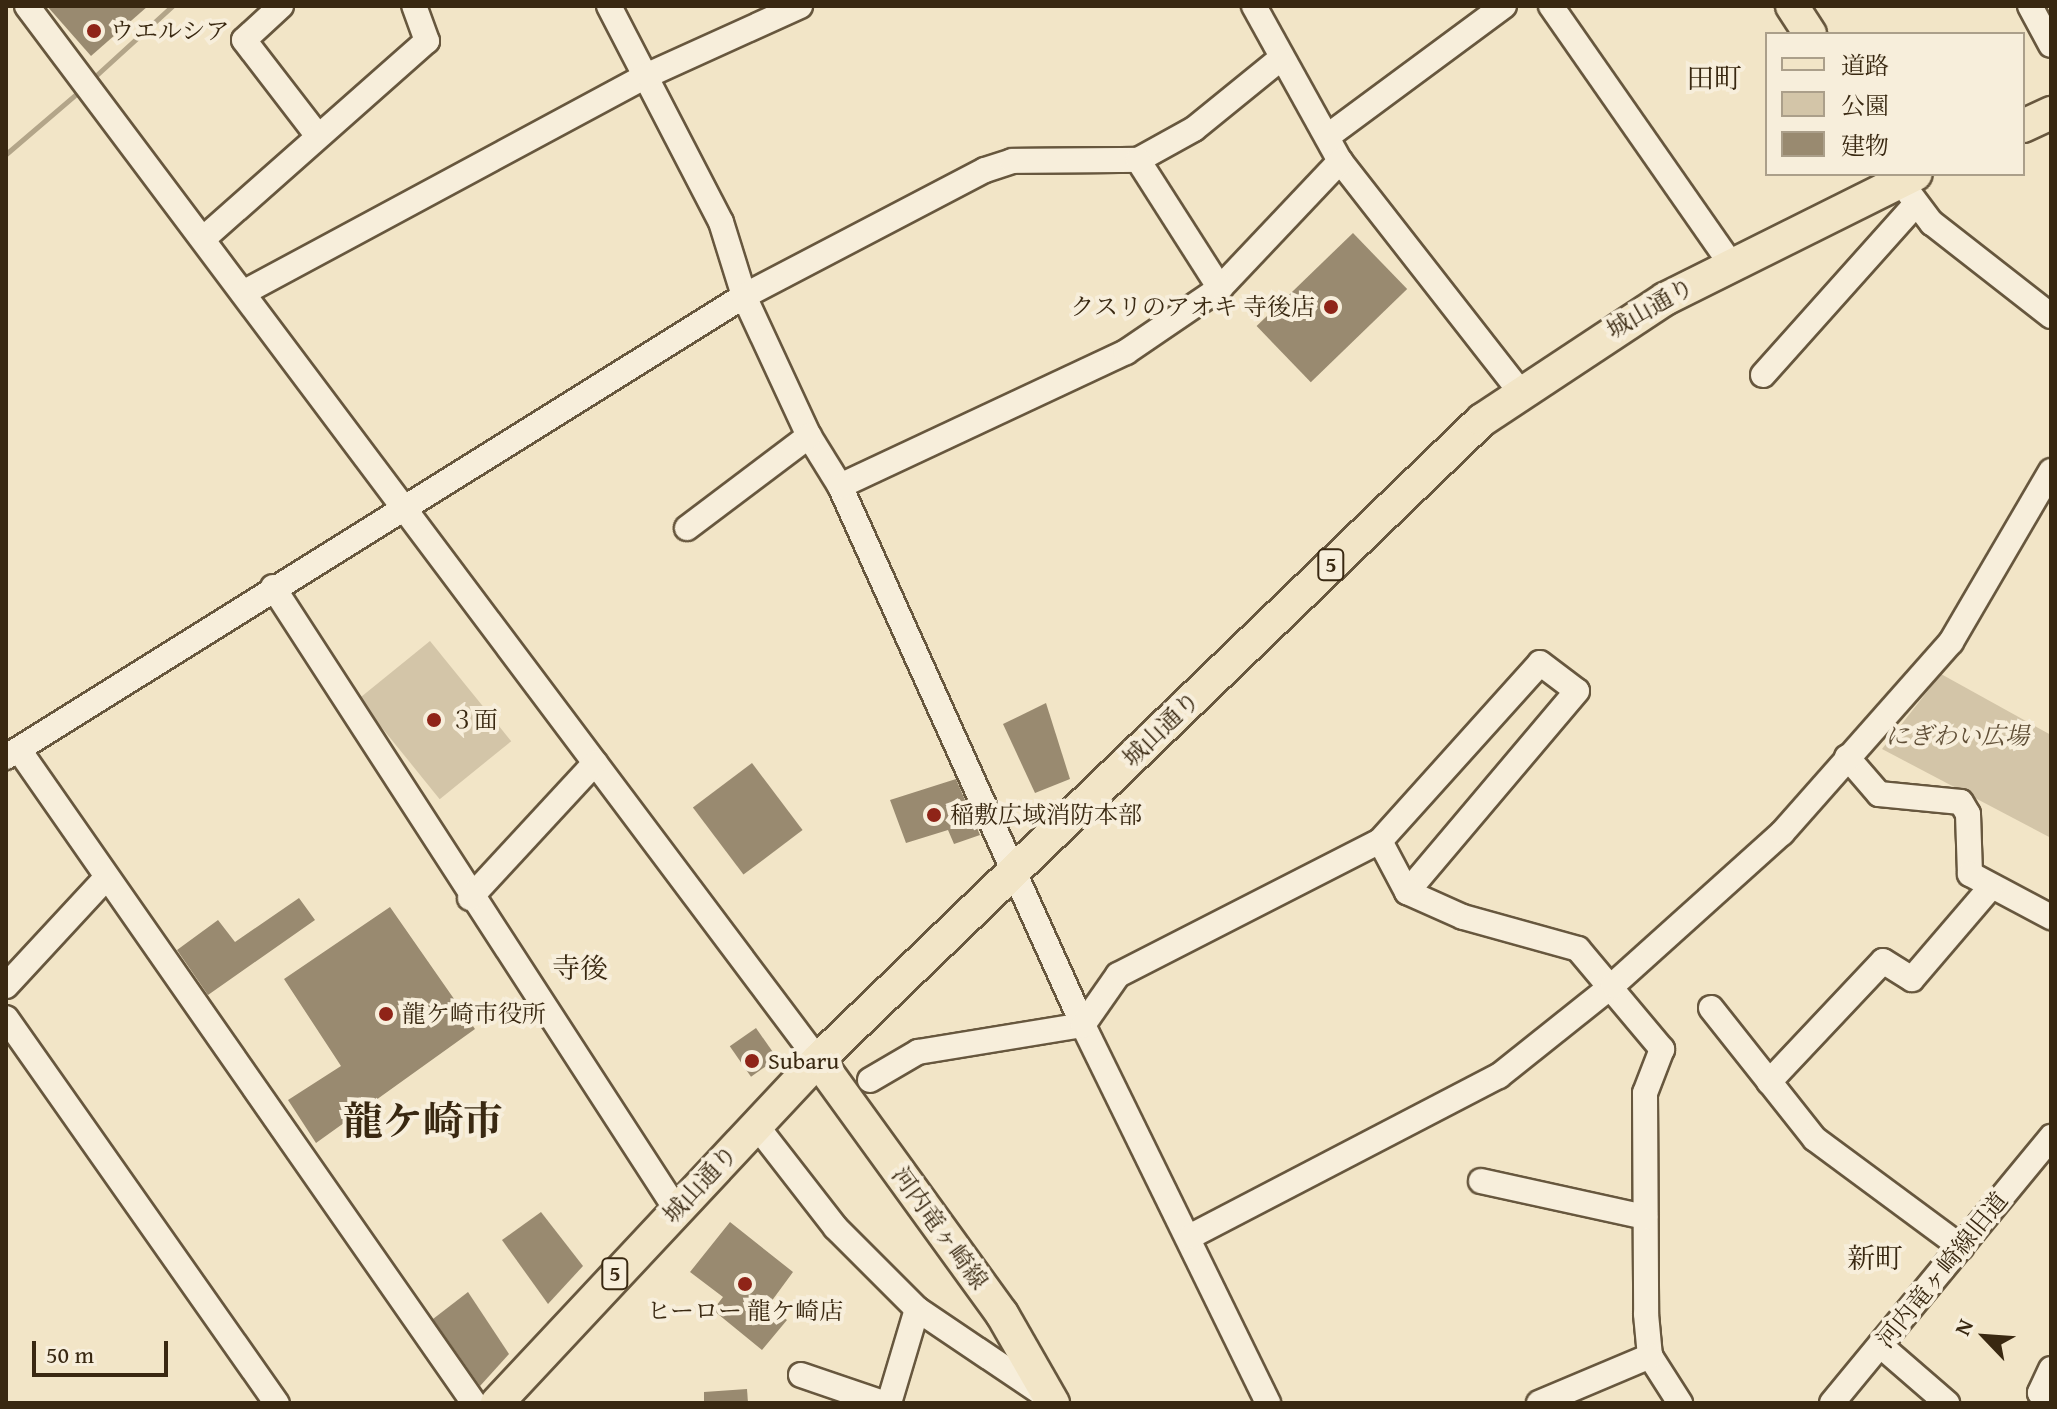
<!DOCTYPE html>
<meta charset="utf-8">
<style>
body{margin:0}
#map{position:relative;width:2057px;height:1409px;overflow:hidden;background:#f2e5c7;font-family:"Gentium Book Plus","Noto Serif JP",serif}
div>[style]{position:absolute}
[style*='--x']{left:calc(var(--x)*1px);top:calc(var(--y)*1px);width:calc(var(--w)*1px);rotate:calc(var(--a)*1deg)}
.green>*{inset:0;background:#d3c5a8;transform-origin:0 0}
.stream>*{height:5px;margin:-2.5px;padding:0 2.5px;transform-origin:2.5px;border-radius:2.5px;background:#b3a589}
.building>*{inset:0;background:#998a70;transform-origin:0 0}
.roads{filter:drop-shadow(2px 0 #67573e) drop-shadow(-2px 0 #67573e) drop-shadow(0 2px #67573e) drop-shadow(0 -2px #67573e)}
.minor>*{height:24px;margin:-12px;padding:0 12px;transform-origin:12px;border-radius:12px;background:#f7eedb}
.major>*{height:32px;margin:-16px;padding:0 16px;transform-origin:16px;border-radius:16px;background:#f2e5c7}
.dots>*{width:22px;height:22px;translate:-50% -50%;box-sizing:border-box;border:4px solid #f7eedb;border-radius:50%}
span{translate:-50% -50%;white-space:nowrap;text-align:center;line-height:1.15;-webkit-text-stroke:8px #f7eedb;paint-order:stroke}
.shield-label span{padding:2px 6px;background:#f7eedb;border:2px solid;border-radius:6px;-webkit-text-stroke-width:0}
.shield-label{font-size:22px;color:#392811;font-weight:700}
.poi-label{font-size:24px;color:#392811}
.left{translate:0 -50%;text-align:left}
.right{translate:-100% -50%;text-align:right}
.street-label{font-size:24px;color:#392811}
.park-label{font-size:24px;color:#604f37;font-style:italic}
.quarter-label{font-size:28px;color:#392811}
.town-label{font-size:40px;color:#392811;font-weight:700}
.frame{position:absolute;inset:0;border:8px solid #392811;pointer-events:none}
.legend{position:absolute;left:1765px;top:32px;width:260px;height:144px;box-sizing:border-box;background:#f7eedb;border:2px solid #ab9f8a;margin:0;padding:10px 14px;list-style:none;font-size:24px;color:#392811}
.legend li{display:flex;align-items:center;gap:16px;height:40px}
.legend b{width:40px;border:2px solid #ab9f8a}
.north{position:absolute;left:1945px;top:1297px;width:80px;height:80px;-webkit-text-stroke:6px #f7eedb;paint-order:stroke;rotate:295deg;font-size:22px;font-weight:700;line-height:32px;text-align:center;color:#392811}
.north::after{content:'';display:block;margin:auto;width:28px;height:36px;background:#392811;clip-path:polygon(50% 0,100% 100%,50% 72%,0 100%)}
.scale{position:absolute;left:32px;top:1341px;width:136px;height:36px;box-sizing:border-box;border:4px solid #392811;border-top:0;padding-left:10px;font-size:24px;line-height:28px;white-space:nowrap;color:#392811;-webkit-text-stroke:6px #f7eedb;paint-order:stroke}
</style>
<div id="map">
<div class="green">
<div style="left:430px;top:641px;width:129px;height:92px;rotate:51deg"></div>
<div style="clip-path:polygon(1941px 674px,2051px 735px,2051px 838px,1882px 749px)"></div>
</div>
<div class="stream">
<div style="--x:91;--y:80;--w:110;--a:-42.4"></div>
<div style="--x:6;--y:154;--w:99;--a:-40.5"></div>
</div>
<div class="building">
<div style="clip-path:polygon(47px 6px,148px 6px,91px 56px)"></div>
<div style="left:1353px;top:233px;width:78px;height:134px;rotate:46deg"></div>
<div style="clip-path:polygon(1046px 703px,1070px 779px,1035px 793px,1003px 724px)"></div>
<div style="left:752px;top:763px;width:84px;height:74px;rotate:53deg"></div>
<div style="clip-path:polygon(956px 779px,980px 835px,954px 844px,948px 830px,906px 843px,890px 800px)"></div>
<div style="clip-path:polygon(299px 898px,315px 920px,208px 995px,177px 950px,218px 920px,235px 942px)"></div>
<div style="clip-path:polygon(390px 907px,475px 1029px,316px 1143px,288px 1100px,341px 1066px,284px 979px)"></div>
<div style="left:756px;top:1028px;width:37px;height:32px;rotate:55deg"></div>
<div style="clip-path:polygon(541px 1212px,583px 1266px,548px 1304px,502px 1240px)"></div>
<div style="clip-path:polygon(730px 1222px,793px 1272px,768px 1306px,787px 1320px,762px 1350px,713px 1310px,723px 1297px,690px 1272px)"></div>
<div style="clip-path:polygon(468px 1292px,509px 1354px,480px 1386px,433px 1319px)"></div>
<div style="clip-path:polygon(747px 1389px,748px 1403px,704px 1403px,704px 1392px)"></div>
</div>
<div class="roads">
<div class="minor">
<div style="--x:27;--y:6;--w:1318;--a:53.11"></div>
<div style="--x:281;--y:6;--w:50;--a:137.4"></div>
<div style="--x:244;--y:40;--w:121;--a:52.4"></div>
<div style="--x:609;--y:6;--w:243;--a:62.6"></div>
<div style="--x:721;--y:222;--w:77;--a:72.7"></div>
<div style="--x:744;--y:296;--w:154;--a:65.1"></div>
<div style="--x:809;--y:436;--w:59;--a:58.2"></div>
<div style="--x:840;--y:486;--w:591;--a:65.73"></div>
<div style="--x:1083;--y:1025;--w:421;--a:63.9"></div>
<div style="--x:1254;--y:6;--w:177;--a:61"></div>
<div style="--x:1340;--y:161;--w:292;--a:52"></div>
<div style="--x:1551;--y:6;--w:313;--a:55.1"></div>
<div style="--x:2030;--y:6;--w:44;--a:61.7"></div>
<div style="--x:1328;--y:136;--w:219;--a:-36.5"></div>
<div style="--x:1138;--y:160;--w:64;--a:-29"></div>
<div style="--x:1194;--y:129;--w:109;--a:-39.1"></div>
<div style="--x:1909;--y:193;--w:38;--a:53"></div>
<div style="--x:1932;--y:223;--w:151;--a:38"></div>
<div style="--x:203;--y:239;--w:299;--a:-41.5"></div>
<div style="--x:427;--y:41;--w:37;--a:-110"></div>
<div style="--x:243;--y:293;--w:460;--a:-28.3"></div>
<div style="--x:648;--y:75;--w:167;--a:-24.4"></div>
<div style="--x:1763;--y:375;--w:228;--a:-48.2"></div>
<div style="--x:840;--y:486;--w:316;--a:-25.1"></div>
<div style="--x:1126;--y:352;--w:114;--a:-34.2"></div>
<div style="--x:1220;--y:288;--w:175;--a:-46.6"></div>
<div style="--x:687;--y:528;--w:153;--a:-37"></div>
<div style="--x:273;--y:587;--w:741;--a:57.06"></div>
<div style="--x:19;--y:750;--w:796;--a:55.13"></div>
<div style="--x:6;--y:757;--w:870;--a:-31.99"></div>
<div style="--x:744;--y:296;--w:272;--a:-27.6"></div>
<div style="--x:985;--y:170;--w:28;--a:-18"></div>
<div style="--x:1012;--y:161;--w:126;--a:-0.5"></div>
<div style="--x:1138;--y:160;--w:152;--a:57.4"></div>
<div style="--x:1847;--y:757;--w:49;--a:49.1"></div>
<div style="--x:1879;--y:794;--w:82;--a:5.6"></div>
<div style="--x:1961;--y:802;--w:14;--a:60"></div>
<div style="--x:1968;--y:814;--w:60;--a:88.1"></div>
<div style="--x:1970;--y:874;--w:92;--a:28"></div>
<div style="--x:1380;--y:841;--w:239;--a:-48"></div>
<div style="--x:1540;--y:663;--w:46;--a:37.1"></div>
<div style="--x:1577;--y:691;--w:263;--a:130.2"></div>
<div style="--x:470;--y:898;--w:184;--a:-47.2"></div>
<div style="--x:6;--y:986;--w:146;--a:-47.2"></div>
<div style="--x:1711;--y:1008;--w:167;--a:51.6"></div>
<div style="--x:1815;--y:1139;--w:182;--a:36.5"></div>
<div style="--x:6;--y:1018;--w:471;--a:54.9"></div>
<div style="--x:870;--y:1080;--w:56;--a:-30.3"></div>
<div style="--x:918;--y:1052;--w:167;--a:-9.3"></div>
<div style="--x:1083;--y:1025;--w:61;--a:-55"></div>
<div style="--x:1118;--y:975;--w:294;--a:-27.1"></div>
<div style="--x:1380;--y:841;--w:58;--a:62.1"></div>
<div style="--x:1407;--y:892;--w:61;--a:24.1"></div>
<div style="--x:1463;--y:917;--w:119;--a:15.5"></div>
<div style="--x:1578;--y:949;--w:131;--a:50"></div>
<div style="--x:1662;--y:1049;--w:47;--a:111.1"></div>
<div style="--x:1645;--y:1093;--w:221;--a:89.7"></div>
<div style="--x:1646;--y:1314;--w:42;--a:84.6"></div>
<div style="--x:1650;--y:1356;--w:56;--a:57.4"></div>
<div style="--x:1769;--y:1082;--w:166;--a:-46.7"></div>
<div style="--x:1883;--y:961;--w:34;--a:32"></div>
<div style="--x:1912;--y:979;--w:120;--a:-49.4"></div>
<div style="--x:756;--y:1125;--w:130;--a:52.2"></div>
<div style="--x:836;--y:1228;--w:115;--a:45"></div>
<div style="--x:917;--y:1309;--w:163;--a:34"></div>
<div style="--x:1481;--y:1181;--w:168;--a:12.4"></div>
<div style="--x:1191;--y:1236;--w:347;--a:-27.5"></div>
<div style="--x:1499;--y:1076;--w:146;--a:-38.6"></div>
<div style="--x:1613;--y:985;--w:227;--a:-42"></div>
<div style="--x:1782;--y:833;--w:255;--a:-48.5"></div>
<div style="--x:1951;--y:642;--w:198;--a:-59.7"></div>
<div style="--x:1880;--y:1345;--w:89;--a:40.9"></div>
<div style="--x:2051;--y:1369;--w:26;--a:115"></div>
<div style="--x:2040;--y:1393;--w:14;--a:36"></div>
<div style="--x:801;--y:1375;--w:87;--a:18.9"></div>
<div style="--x:889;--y:1403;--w:98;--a:-73.4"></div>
<div style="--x:1539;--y:1403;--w:121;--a:-22.9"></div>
<div style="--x:1832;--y:1403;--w:345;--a:-50.5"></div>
</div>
<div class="major">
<div style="--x:1792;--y:6;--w:33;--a:57"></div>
<div style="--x:2023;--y:126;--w:31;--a:-25"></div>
<div style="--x:818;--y:1060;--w:314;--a:54.1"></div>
<div style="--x:1002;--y:1314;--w:103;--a:60.2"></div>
<div style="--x:497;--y:1403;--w:470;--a:-46.9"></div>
<div style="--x:818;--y:1060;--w:922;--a:-43.95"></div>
<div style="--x:1482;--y:420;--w:219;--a:-33.5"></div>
<div style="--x:1665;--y:299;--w:280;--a:-26.5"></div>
</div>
</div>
<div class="dots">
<div style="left:94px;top:31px;background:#8f2418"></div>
<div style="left:1331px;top:307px;background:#8f2418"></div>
<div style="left:434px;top:720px;background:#8f2418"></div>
<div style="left:934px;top:815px;background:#8f2418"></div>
<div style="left:386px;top:1014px;background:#8f2418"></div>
<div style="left:752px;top:1061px;background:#8f2418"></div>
<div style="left:745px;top:1284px;background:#8f2418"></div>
</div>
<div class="shield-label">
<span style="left:1331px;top:565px">5</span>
<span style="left:615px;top:1274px">5</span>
</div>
<div class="poi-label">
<span class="left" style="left:110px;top:31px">ウエルシア</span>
<span class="right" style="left:1315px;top:307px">クスリのアオキ 寺後店</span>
<span class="left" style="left:450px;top:720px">３面</span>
<span class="left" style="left:950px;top:815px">稲敷広域消防本部</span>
<span class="left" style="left:402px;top:1014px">龍ケ崎市役所</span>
<span class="left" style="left:768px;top:1061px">Subaru</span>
<span style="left:745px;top:1311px">ヒーロー 龍ケ崎店</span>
</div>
<div class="street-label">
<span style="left:1650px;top:308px;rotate:-30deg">城山通り</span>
<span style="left:1161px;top:729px;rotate:-44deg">城山通り</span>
<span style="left:700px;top:1184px;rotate:-47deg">城山通り</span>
<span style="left:940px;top:1228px;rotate:54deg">河内竜ヶ崎線</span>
<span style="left:1942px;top:1270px;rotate:-51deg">河内竜ヶ崎線旧道</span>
</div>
<div class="park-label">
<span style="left:1957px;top:736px">にぎわい広場</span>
</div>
<div class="quarter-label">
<span style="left:1714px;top:78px">田町</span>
<span style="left:580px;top:968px">寺後</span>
<span style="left:1875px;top:1258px">新町</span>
</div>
<div class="town-label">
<span style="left:423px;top:1121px">龍ケ崎市</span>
</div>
<div class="frame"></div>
<ul class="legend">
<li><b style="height:10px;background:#f2e5c7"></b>道路</li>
<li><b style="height:22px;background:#d3c5a8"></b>公園</li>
<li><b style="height:22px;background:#998a70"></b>建物</li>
</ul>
<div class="north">N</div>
<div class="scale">50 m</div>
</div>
